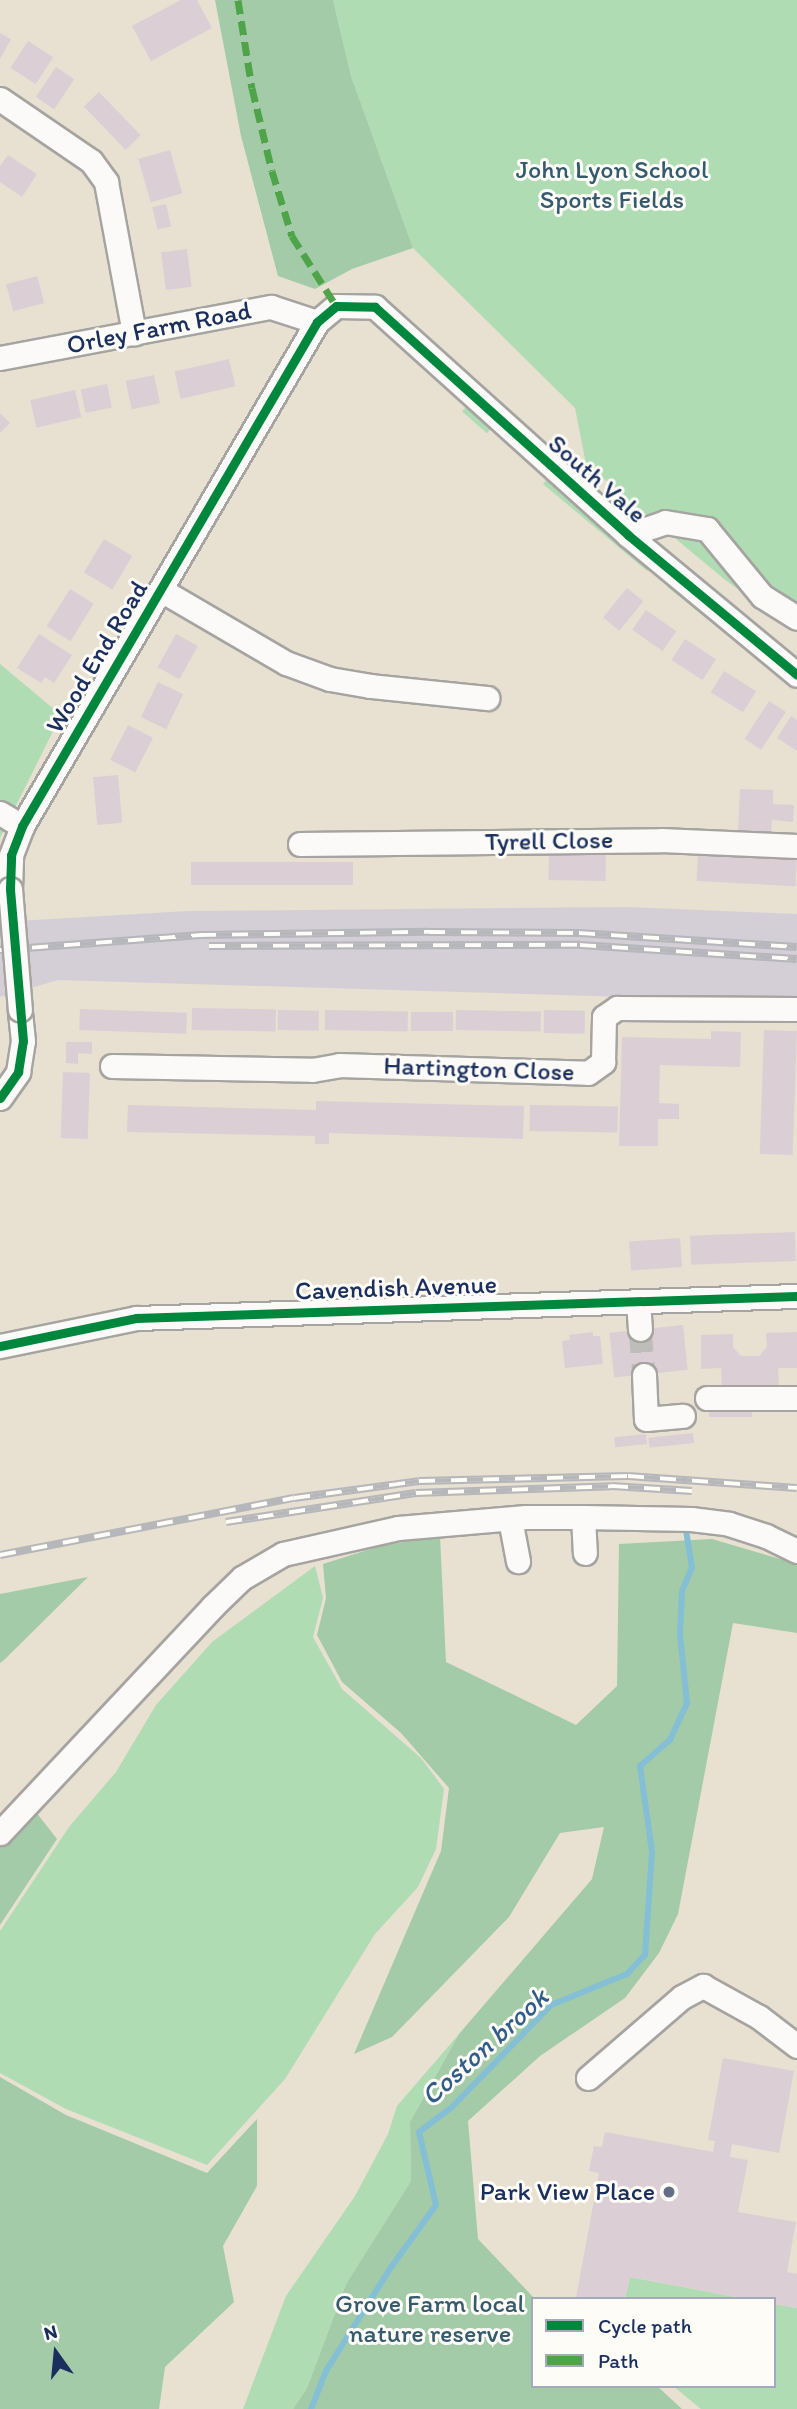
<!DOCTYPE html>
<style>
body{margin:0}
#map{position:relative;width:797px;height:2409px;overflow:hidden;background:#e8e0d1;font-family:Itim,sans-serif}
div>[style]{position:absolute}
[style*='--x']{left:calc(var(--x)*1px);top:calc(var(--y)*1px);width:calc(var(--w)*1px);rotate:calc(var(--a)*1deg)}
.industrial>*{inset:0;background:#d4cfd6}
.green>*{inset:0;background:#b0dcb4;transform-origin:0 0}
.forest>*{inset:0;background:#a3cba7}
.stream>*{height:6px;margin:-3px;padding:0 3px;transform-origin:3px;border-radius:3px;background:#85bfd6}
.building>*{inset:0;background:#dbcfd5;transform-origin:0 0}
.minor-tunnel>*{height:23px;margin-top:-11.5px;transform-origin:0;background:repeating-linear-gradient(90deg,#bfbdba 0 23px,transparent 0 34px)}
.roads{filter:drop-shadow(2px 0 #a5a4a1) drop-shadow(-2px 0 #a5a4a1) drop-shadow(0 2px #a5a4a1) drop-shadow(0 -2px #a5a4a1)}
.minor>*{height:23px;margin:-11.5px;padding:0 11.5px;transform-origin:11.5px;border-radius:11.5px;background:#fcfaf8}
.rail>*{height:8px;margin-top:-4px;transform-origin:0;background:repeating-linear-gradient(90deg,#fdfcf7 0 16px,#b6b7ba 0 32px);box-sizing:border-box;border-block:2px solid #b6b7ba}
.bridges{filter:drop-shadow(2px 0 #a5a4a1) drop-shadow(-2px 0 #a5a4a1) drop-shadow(0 2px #a5a4a1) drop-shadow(0 -2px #a5a4a1)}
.minor-bridge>*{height:23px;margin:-11.5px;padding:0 11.5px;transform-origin:11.5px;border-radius:11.5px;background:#fcfaf8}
.quiet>*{height:7px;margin-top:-3.5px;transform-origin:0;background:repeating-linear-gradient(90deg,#4fa44a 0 14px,transparent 0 21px)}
.cycleway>*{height:9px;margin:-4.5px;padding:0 4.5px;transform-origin:4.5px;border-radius:4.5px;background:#00873e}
.dots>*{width:19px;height:19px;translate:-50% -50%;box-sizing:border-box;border:4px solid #fdfcf7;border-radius:50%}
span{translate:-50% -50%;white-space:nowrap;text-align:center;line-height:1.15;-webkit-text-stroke:6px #fdfcf7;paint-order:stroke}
.park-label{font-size:26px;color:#355a6e}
.street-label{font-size:26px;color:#1b2f5e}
.poi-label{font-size:26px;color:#1b2f5e}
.right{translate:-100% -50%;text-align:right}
.water-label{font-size:28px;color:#315c89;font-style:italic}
.legend{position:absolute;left:531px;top:2297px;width:245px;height:91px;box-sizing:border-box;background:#fdfcf7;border:2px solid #a3aaba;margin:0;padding:9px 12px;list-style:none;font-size:21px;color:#1b2f5e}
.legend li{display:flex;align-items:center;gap:14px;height:35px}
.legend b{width:35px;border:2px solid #a3aaba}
.north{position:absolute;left:21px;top:2318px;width:70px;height:70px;-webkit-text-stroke:5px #fdfcf7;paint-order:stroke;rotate:345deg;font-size:19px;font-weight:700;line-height:28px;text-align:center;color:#1b2f5e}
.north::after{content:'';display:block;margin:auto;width:24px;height:32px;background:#1b2f5e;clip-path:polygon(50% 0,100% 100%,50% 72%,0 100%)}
</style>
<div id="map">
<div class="industrial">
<div style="clip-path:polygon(628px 907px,797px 914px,797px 1002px,58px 980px,0 997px,0 922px,188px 911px)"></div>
</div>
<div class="green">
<div style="clip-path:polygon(333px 0,797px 0,797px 632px,724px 579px,586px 464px,575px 408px,413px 248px,351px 76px)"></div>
<div style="left:466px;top:407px;width:33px;height:6px;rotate:41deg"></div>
<div style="clip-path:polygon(547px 479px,651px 564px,647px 571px,543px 484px)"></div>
<div style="left:671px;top:582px;width:76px;height:6px;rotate:39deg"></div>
<div style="clip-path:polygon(0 664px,61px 715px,0 838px)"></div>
<div style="clip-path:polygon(315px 1566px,323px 1598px,313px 1637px,342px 1689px,421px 1758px,444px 1789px,436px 1849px,418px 1887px,375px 1934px,285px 2079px,207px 2165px,66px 2109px,0 2073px,0 1931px,69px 1827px,116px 1772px,156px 1705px,212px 1642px)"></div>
<div style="clip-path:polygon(459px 2034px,410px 2122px,411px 2181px,346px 2284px,307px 2388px,293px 2409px,243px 2409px,286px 2296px,355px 2196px,388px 2134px,397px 2106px)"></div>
<div style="clip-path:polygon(630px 2277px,746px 2299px,625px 2299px)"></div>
<div style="clip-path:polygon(774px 2304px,797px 2308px,797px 2409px,701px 2409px,673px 2386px,774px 2386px)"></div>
</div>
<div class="forest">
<div style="clip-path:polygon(215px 0,333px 0,351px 76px,413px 248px,352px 269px,315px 289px,278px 276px,241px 136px)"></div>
<div style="clip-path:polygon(440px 1536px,446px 1662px,576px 1725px,617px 1686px,619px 1544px,712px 1539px,797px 1564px,797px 1633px,733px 1623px,678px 1914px,659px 1953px,625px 1998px,540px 2056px,468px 2121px,478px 2239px,535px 2299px,533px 2386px,657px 2386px,682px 2409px,293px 2409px,307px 2388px,346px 2284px,411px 2181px,410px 2122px,459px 2034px,592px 1879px,604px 1827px,560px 1833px,509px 1917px,392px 2037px,354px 2054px,441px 1851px,449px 1788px,401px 1733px,342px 1682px,317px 1635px,326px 1598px,323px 1564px,380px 1546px)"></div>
<div style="clip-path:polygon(88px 1577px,4px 1660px,0 1663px,0 1594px)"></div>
<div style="clip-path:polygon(25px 1798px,57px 1839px,0 1925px,0 1820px)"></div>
<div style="clip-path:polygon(0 2077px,66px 2115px,207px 2173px,257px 2119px,257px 2186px,223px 2246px,234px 2302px,165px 2367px,159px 2409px,0 2409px)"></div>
</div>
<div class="stream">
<div style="--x:311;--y:2409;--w:41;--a:-68.5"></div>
<div style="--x:326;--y:2371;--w:119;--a:-58"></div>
<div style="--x:389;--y:2270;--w:80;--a:-54.1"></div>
<div style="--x:436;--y:2205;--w:75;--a:-103.1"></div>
<div style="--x:419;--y:2132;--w:40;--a:-37"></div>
<div style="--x:451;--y:2108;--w:144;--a:-45.8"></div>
<div style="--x:551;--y:2005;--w:82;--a:-22.2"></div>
<div style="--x:627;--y:1974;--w:26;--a:-47"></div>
<div style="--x:645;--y:1955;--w:103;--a:-86.1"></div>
<div style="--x:652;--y:1852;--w:87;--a:-97.9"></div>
<div style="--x:640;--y:1766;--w:40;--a:-41"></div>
<div style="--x:670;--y:1740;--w:41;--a:-65.3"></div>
<div style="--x:687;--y:1703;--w:69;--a:-95.8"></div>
<div style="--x:680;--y:1634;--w:43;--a:-87.3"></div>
<div style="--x:682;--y:1591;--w:25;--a:-67"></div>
<div style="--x:692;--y:1568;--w:39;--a:-99"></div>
</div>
<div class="building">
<div style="clip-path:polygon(181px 0,197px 0,212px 28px,151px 61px,132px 26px)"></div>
<div style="clip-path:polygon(0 33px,11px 39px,0 59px)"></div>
<div style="left:28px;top:41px;width:30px;height:32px;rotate:33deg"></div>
<div style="left:56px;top:67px;width:22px;height:36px;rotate:34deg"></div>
<div style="left:99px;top:92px;width:60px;height:21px;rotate:46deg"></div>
<div style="left:170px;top:150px;width:45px;height:33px;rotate:74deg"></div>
<div style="clip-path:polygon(8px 155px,37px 174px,22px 197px,0 182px,0 166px)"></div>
<div style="left:166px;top:204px;width:23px;height:14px;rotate:77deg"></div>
<div style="left:187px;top:249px;width:38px;height:26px;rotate:83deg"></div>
<div style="left:37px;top:276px;width:28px;height:32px;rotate:75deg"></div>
<div style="left:229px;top:359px;width:28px;height:56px;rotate:77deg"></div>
<div style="left:154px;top:375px;width:29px;height:29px;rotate:78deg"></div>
<div style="left:107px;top:384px;width:24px;height:27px;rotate:78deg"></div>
<div style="left:75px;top:390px;width:28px;height:46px;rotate:77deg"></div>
<div style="clip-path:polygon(0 413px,10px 423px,0 433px)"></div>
<div style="left:104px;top:539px;width:33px;height:39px;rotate:31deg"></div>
<div style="left:627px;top:588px;width:21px;height:38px;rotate:39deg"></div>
<div style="left:70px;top:589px;width:28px;height:44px;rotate:32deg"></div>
<div style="left:646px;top:610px;width:37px;height:24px;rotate:35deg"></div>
<div style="clip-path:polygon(39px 634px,72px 655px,54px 683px,45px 677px,41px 683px,17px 668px)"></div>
<div style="left:176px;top:634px;width:25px;height:38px;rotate:29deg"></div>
<div style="left:685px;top:639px;width:37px;height:25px;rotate:33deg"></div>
<div style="left:724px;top:671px;width:38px;height:25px;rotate:32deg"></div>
<div style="left:158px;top:682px;width:28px;height:39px;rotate:26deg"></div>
<div style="left:769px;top:701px;width:20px;height:45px;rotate:33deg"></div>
<div style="clip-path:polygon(791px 716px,797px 720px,797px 751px,777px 738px)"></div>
<div style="left:128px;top:725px;width:28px;height:39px;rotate:27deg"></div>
<div style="left:118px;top:775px;width:48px;height:25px;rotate:85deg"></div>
<div style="clip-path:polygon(740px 789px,773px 790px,773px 804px,794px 805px,793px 822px,772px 820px,771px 834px,738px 832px)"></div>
<div style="left:549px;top:852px;width:57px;height:28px;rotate:1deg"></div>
<div style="left:698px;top:853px;width:99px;height:28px;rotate:3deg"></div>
<div style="left:353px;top:862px;width:23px;height:162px;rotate:90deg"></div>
<div style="left:192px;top:1008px;width:84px;height:22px;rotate:1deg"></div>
<div style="left:80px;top:1009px;width:107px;height:21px;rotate:2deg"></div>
<div style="left:278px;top:1010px;width:41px;height:20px;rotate:1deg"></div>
<div style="left:325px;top:1010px;width:83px;height:20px;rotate:1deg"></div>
<div style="left:456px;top:1010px;width:85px;height:20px;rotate:1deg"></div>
<div style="left:544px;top:1010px;width:41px;height:23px;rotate:1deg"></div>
<div style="left:411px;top:1012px;width:42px;height:19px"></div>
<div style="left:764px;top:1030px;width:33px;height:124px;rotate:2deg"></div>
<div style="clip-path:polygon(711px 1031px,741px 1032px,740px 1067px,660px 1065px,659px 1103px,679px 1104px,679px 1119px,658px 1119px,658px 1146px,619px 1146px,622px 1037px,711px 1039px)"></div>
<div style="clip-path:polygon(66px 1042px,92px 1042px,92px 1054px,78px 1053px,78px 1064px,66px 1063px)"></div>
<div style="left:63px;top:1072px;width:27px;height:66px;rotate:2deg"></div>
<div style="clip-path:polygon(316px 1101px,524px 1106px,523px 1139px,329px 1133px,329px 1144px,315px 1144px,315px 1136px,127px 1132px,128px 1105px,316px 1110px)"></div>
<div style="left:530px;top:1105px;width:88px;height:26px;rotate:1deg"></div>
<div style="left:795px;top:1232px;width:29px;height:105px;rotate:88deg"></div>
<div style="left:680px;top:1238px;width:29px;height:51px;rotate:86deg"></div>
<div style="left:683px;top:1325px;width:45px;height:74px;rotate:84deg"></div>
<div style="clip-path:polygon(593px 1332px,593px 1336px,600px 1336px,603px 1364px,565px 1368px,562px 1341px,570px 1340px,569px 1335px)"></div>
<div style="clip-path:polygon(797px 1332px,797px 1368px,778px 1368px,779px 1387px,722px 1388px,721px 1368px,701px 1369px,701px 1335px,733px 1334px,733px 1347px,741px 1356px,759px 1356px,767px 1347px,766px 1333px)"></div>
<div style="left:752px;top:1407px;width:10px;height:43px;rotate:90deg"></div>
<div style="left:693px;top:1433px;width:10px;height:45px;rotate:84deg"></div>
<div style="left:646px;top:1434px;width:10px;height:32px;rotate:84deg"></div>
<div style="clip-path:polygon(723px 2058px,794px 2071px,779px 2153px,732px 2144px,730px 2157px,748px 2160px,738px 2212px,796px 2222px,787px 2272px,797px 2274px,797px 2308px,774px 2304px,774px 2299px,746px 2299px,630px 2277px,625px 2299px,576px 2298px,599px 2173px,589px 2171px,594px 2146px,602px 2147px,605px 2132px,713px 2152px,715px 2141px,708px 2140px)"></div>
</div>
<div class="minor-tunnel">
<div style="--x:640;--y:1329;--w:46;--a:85"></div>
</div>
<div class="roads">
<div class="minor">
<div style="--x:0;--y:99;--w:110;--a:34.3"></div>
<div style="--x:91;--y:161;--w:26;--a:54"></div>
<div style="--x:106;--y:182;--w:154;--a:79.5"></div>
<div style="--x:0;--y:358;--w:276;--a:-10.7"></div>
<div style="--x:271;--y:307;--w:48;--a:18.1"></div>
<div style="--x:628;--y:535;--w:39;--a:-19"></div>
<div style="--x:665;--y:522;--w:43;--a:9.5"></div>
<div style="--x:707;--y:529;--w:87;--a:50.6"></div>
<div style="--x:762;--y:596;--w:41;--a:32.2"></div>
<div style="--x:161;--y:590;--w:145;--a:30.3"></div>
<div style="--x:286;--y:663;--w:47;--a:20"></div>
<div style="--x:330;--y:679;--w:42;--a:9.7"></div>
<div style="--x:371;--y:686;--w:117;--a:5.9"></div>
<div style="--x:0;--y:813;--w:26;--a:31"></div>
<div style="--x:300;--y:844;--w:361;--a:-0.6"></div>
<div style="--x:661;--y:840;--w:136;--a:2.5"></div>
<div style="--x:10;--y:889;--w:34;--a:-88"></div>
<div style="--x:11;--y:855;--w:31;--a:-69"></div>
<div style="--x:22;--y:826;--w:584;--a:-59.66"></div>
<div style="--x:317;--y:322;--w:25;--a:-40"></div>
<div style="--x:336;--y:306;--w:39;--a:1"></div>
<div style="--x:375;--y:307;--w:341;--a:42"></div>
<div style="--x:628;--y:535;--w:219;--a:39.6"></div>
<div style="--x:112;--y:1066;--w:200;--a:1.1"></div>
<div style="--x:312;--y:1070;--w:27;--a:-10"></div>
<div style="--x:339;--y:1065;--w:249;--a:1.8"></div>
<div style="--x:588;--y:1073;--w:19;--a:-36"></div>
<div style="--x:603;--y:1062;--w:45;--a:-88.7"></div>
<div style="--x:604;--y:1017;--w:16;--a:-35"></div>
<div style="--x:617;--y:1008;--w:180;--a:0.3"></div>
<div style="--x:0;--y:1098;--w:32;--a:-55"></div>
<div style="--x:18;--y:1072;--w:31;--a:-81"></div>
<div style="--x:23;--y:1041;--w:31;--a:-96"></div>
<div style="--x:638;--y:1301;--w:28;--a:86"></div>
<div style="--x:0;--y:1346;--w:139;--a:-11.6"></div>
<div style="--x:136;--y:1318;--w:661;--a:-1.91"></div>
<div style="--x:644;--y:1375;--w:44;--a:87.4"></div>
<div style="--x:646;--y:1419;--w:37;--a:-5"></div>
<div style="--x:707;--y:1398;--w:90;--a:0"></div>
<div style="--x:583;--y:1517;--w:36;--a:87"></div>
<div style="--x:510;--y:1519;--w:43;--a:79.2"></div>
<div style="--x:0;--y:1833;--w:310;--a:-46.8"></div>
<div style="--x:212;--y:1607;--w:42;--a:-44"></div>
<div style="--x:242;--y:1578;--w:48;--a:-30.3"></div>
<div style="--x:283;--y:1554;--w:118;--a:-12.7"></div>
<div style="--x:398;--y:1528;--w:128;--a:-4.9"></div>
<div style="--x:526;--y:1517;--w:57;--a:0"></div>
<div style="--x:583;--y:1517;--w:108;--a:1.1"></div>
<div style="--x:691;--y:1519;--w:38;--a:7"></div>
<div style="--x:729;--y:1524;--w:39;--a:18"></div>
<div style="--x:766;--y:1536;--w:34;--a:26"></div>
<div style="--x:588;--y:2078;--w:124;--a:-40.8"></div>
<div style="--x:682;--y:1997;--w:24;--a:-28"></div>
<div style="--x:703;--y:1986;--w:64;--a:29"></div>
<div style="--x:759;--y:2017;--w:48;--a:37.3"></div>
</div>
</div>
<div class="rail">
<div style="--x:209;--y:946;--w:371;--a:-0.2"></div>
<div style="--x:580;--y:945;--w:217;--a:3.7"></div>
<div style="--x:0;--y:950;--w:201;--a:-4.3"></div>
<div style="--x:200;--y:935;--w:229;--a:-0.8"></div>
<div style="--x:429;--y:932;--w:150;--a:0.4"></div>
<div style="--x:579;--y:933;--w:218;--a:3.7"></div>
<div style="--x:226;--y:1522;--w:192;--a:-8.7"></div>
<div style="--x:416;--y:1493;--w:196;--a:-2"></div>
<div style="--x:612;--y:1486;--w:80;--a:3.6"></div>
<div style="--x:0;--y:1555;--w:299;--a:-11"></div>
<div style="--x:294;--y:1498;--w:126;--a:-7.7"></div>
<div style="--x:419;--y:1481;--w:209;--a:-1.4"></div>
<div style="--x:628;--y:1476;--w:169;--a:4.1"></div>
</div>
<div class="bridges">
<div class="minor-bridge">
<div style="--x:10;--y:889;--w:121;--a:85.3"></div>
</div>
</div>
<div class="quiet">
<div style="--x:238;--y:0;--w:89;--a:81"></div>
<div style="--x:252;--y:88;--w:85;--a:76.5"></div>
<div style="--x:272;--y:171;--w:68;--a:72.9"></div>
<div style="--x:292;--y:236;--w:83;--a:57.8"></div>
</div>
<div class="cycleway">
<div style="--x:0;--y:1098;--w:32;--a:-55"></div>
<div style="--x:18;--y:1072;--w:31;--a:-81"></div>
<div style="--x:23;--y:1041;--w:153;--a:-94.9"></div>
<div style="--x:10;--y:889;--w:34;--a:-88"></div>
<div style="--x:11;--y:855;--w:31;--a:-69"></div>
<div style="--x:22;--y:826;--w:584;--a:-59.66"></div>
<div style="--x:317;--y:322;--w:25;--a:-40"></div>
<div style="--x:336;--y:306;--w:39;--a:1"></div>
<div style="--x:375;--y:307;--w:341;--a:42"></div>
<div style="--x:628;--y:535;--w:219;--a:39.6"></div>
<div style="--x:0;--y:1346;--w:139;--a:-11.6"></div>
<div style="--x:136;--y:1318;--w:661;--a:-1.91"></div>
</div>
<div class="dots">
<div style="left:669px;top:2192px;background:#636d86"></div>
</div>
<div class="park-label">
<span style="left:612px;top:185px">John Lyon School<br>Sports Fields</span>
<span style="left:430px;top:2319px">Grove Farm local<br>nature reserve</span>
</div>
<div class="street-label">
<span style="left:159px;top:328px;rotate:-11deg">Orley Farm Road</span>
<span style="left:597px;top:479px;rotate:41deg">South Vale</span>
<span style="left:97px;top:657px;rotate:-59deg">Wood End Road</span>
<span style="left:549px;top:841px;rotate:-1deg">Tyrell Close</span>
<span style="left:479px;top:1069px;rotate:2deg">Hartington Close</span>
<span style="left:396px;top:1288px;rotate:-2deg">Cavendish Avenue</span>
</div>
<div class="poi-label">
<span class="right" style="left:655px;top:2192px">Park View Place</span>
</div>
<div class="water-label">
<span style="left:484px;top:2046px;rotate:-42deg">Coston brook</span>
</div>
<ul class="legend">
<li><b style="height:9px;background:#00873e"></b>Cycle path</li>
<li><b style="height:9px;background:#4fa44a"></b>Path</li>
</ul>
<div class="north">N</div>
</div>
